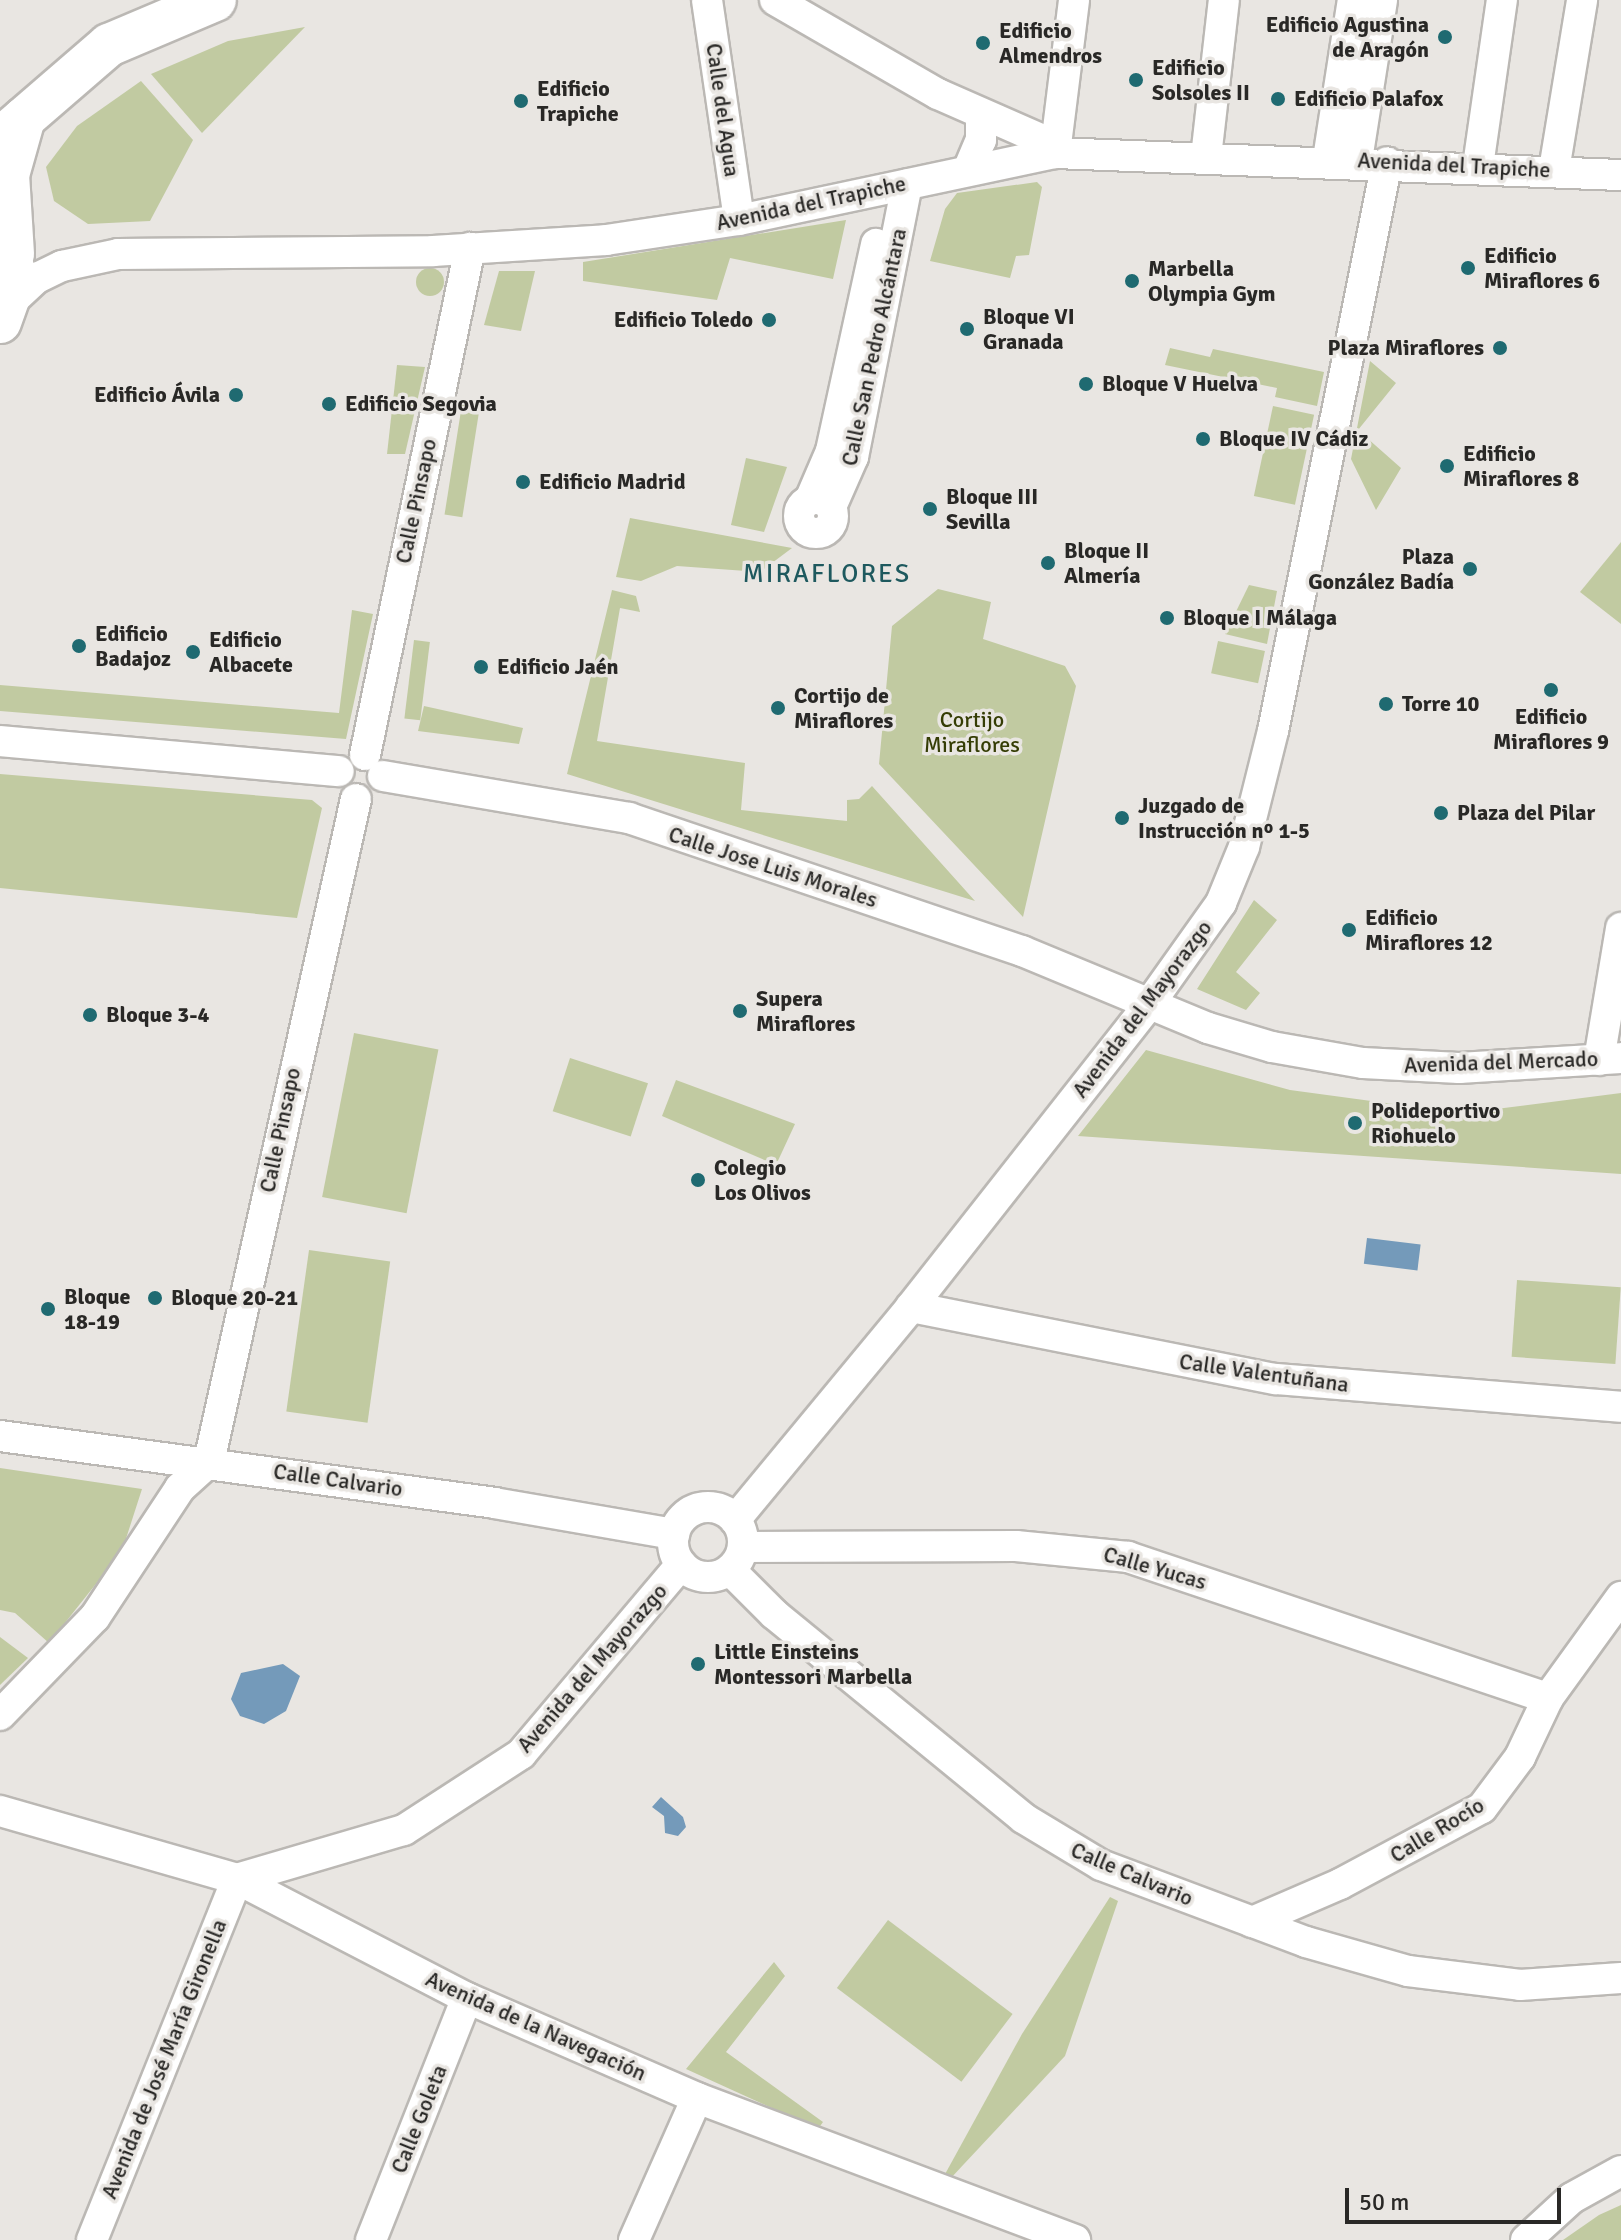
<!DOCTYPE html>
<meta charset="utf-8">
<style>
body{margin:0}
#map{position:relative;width:1621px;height:2240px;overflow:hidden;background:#e9e6e2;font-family:Signika,sans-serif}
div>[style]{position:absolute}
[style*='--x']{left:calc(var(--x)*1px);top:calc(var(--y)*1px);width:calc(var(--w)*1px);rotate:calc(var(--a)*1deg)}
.green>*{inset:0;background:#c1caa1;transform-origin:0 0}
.round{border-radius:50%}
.water>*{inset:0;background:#749aba;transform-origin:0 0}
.roads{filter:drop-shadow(2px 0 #bbb8b4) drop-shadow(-2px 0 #bbb8b4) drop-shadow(0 2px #bbb8b4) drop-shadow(0 -2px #bbb8b4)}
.minor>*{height:30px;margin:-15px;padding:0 15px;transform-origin:15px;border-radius:15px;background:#fff}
.minor>.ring{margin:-15px;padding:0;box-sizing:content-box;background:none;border:30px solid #fff;border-radius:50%}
.secondary>*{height:42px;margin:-21px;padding:0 21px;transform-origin:21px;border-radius:21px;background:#fff}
.dots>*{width:22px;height:22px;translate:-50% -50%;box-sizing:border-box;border:4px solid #e9e6e2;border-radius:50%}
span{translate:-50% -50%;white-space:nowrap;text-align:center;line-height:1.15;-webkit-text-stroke:7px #e9e6e2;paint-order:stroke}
.poi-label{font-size:22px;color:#292826;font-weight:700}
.right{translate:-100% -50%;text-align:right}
.left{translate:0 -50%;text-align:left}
.street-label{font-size:22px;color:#292826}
.park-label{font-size:22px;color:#353d05}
.quarter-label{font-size:26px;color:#1e595e;letter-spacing:2px}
.scale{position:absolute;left:1345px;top:2188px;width:216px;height:36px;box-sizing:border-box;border:4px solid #292826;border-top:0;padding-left:10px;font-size:24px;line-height:28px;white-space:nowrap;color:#292826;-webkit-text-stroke:6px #e9e6e2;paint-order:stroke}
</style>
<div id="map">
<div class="green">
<div style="clip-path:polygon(305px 27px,202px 133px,151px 74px,228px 41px)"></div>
<div style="clip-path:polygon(141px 81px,193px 140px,150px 221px,88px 224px,54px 201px,46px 167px,77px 126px)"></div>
<div style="clip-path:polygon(1037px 182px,1042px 187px,1029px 255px,1016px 256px,1010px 278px,930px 261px,945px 209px,957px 193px)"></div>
<div style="clip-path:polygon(846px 220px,833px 279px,730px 258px,717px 300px,583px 281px,583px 262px)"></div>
<div class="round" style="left:416px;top:268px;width:28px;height:28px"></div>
<div style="clip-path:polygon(499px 271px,535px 271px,521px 331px,484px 325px)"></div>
<div style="clip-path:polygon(1170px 348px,1210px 357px,1213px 349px,1324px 372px,1317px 406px,1275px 397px,1277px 388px,1165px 365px)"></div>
<div style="clip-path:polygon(1370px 361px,1396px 383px,1358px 430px,1401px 468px,1376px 510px,1351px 459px)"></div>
<div style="clip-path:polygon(397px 365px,425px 367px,405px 454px,387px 454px)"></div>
<div style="left:463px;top:398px;width:18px;height:118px;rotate:9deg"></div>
<div style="left:1273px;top:406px;width:42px;height:92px;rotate:12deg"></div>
<div style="clip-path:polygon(746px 458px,787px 467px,764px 532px,731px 525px)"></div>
<div style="clip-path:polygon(630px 518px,792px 548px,760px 572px,677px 566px,641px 581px,616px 577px)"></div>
<div style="clip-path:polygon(1621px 542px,1621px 624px,1580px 592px)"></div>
<div style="clip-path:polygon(1249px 585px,1277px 591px,1267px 644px,1225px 634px)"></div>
<div style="clip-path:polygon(938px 589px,991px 602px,983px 639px,1065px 666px,1076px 686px,1023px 917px,879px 764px,892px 626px)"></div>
<div style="clip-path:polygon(612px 590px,636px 596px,640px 612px,620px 608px,597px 741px,745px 763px,741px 810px,847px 821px,847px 800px,859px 799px,872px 786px,975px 901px,567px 774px)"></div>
<div style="clip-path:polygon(352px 610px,373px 614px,346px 739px,0 711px,0 685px,339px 713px)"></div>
<div style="left:414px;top:640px;width:16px;height:79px;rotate:7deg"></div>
<div style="left:1218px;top:641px;width:48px;height:33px;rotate:12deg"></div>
<div style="clip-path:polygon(424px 706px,523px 728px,519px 744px,418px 731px)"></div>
<div style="clip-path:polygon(0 774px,312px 800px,322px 808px,297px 918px,0 888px)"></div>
<div style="clip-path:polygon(1254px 900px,1277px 920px,1236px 972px,1260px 993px,1246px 1010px,1197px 989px)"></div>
<div style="left:354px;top:1033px;width:86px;height:167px;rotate:11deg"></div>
<div style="clip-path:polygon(1146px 1050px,1290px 1090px,1423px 1108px,1488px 1110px,1621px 1093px,1621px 1174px,1078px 1136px)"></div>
<div style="left:570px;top:1058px;width:82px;height:56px;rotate:18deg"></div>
<div style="clip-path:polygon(676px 1080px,795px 1124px,776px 1165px,662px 1116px)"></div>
<div style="left:309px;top:1250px;width:82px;height:163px;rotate:8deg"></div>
<div style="left:1517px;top:1280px;width:104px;height:77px;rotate:4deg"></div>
<div style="clip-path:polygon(0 1468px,142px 1489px,122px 1551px,49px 1643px,15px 1613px,0 1610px)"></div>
<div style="clip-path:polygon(0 1637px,28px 1658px,0 1685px)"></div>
<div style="clip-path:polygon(1110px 1897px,1118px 1901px,1065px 2056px,950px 2179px,944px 2176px,1022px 2034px)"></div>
<div style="left:888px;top:1920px;width:156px;height:85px;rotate:37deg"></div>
<div style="clip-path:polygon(774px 1962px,785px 1976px,726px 2052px,823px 2122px,818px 2129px,686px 2069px)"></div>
<div style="clip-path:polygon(1621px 2205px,1621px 2240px,1563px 2240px,1599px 2215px)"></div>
</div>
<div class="water">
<div style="left:1367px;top:1238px;width:54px;height:26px;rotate:7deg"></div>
<div style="clip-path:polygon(283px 1664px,300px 1676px,286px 1711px,264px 1724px,240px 1716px,231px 1699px,241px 1673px)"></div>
<div style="clip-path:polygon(661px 1797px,683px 1817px,686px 1827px,678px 1836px,665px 1833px,664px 1816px,652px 1807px)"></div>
</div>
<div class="roads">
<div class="minor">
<div style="--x:707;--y:0;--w:222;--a:81.7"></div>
<div style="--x:775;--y:0;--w:188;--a:30"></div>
<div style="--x:938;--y:94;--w:115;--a:23.7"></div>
<div style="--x:1043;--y:140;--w:18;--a:47"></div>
<div style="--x:1055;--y:153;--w:154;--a:-82.9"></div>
<div style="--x:1206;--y:157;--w:158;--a:-83.5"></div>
<div style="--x:1328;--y:159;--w:161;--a:-81.1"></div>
<div style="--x:1357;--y:160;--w:162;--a:-81.1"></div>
<div style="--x:1478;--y:166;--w:168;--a:-81.8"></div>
<div style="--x:968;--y:170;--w:33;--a:-67"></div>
<div style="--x:981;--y:140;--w:26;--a:-90"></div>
<div style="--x:1554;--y:170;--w:172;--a:-80.6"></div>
<div style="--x:13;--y:300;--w:33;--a:-43"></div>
<div style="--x:37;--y:278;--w:28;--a:-26"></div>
<div style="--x:62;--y:266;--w:57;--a:-12.1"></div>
<div style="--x:118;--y:254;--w:315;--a:-0.5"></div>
<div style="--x:433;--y:251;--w:173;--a:-3.6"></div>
<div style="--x:606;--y:240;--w:134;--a:-8.6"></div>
<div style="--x:739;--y:220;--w:323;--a:-12"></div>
<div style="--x:1055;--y:153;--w:566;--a:2.23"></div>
<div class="ring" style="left:799px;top:499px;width:4px;height:4px"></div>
<div style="--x:810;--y:500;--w:53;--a:-66.8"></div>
<div style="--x:831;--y:451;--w:212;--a:-77.7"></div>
<div style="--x:831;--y:507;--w:55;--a:-66.3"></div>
<div style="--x:853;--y:457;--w:278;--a:-78.8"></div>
<div style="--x:0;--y:741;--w:340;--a:5.1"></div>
<div style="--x:365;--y:755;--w:518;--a:-78.3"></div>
<div style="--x:383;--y:776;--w:250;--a:9.7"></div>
<div style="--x:629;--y:818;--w:415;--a:18.7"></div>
<div style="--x:1022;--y:951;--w:201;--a:22.5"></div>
<div style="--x:1208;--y:1028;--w:67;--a:16.5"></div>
<div style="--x:1272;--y:1047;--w:92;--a:10"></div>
<div style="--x:1363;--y:1063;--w:96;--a:3"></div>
<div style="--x:1459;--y:1068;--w:162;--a:-3.5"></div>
<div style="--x:1599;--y:1060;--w:134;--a:-80.5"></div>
<div style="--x:911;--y:1307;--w:372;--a:11.2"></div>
<div style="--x:1276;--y:1379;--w:346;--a:4.6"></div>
<div style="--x:0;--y:1436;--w:499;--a:7.7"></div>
<div style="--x:494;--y:1503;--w:183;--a:9.8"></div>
<div style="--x:209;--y:1462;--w:679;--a:-77.5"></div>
<div class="ring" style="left:673px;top:1507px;width:40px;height:40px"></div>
<div style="--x:735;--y:1520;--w:276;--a:-50.4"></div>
<div style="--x:911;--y:1307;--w:387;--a:-51.8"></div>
<div style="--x:1150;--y:1003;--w:123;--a:-54.6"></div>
<div style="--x:1221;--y:903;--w:61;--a:-67.7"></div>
<div style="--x:1244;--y:847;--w:120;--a:-76"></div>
<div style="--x:1273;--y:731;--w:580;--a:-78.67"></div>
<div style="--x:743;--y:1547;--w:273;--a:-0.2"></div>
<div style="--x:1016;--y:1546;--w:113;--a:5.6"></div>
<div style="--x:1128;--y:1557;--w:443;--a:18.6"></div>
<div style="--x:730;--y:1570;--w:62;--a:45"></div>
<div style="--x:774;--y:1614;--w:322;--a:39.3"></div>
<div style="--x:1023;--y:1818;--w:91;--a:31.1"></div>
<div style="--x:1101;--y:1865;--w:219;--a:20.6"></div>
<div style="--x:1306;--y:1942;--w:106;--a:15.9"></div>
<div style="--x:1408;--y:1971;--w:113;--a:7.1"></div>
<div style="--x:1520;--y:1985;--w:101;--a:-4"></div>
<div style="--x:0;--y:1715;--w:136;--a:-45.9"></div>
<div style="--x:95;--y:1617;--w:154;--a:-56.6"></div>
<div style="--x:180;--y:1488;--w:39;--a:-42"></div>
<div style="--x:0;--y:1811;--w:247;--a:16"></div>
<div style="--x:237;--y:1879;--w:259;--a:27.4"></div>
<div style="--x:467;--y:1998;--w:251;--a:23.5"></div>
<div style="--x:697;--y:2098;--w:404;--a:20.6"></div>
<div style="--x:237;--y:1879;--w:174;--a:-16.4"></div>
<div style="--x:404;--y:1830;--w:140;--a:-33"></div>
<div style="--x:521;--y:1754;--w:248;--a:-49.8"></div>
<div style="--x:1252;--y:1922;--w:96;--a:-23.4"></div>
<div style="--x:1340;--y:1884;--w:161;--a:-28.2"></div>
<div style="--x:1482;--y:1808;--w:64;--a:-53.3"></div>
<div style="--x:1520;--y:1757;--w:65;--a:-64.6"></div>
<div style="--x:1548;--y:1698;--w:125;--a:-54.1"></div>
<div style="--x:92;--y:2240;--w:389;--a:-68.1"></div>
<div style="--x:371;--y:2240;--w:260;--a:-68.4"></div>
<div style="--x:634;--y:2240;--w:155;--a:-66.1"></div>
<div style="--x:1526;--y:2240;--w:62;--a:-42.4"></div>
<div style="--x:1572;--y:2198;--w:56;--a:-28.9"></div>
</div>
<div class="secondary">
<div style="--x:0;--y:139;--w:144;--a:-40.8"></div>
<div style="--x:109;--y:45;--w:115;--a:-23"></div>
<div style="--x:13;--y:254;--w:79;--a:-93.6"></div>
<div style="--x:8;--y:175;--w:59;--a:-74.3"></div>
<div style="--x:0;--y:322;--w:48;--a:-70.4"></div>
<div style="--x:16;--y:277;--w:48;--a:-108.1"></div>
</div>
</div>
<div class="dots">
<div style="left:1445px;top:37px;background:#1f6a71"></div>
<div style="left:983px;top:43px;background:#1f6a71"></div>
<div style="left:1136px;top:80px;background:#1f6a71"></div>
<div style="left:1278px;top:99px;background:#1f6a71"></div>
<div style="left:521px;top:101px;background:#1f6a71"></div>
<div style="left:1468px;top:268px;background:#1f6a71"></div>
<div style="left:1132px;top:281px;background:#1f6a71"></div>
<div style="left:769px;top:320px;background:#1f6a71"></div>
<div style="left:967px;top:329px;background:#1f6a71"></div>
<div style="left:1500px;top:348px;background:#1f6a71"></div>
<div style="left:1086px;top:384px;background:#1f6a71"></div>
<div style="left:236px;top:395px;background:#1f6a71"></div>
<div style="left:329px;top:404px;background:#1f6a71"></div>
<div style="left:1203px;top:439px;background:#1f6a71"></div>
<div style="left:1447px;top:466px;background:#1f6a71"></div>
<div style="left:523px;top:482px;background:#1f6a71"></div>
<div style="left:930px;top:509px;background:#1f6a71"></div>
<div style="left:1048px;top:563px;background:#1f6a71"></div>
<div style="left:1470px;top:569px;background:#1f6a71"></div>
<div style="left:1167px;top:618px;background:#1f6a71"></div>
<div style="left:79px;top:646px;background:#1f6a71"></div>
<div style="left:193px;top:652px;background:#1f6a71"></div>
<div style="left:481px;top:667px;background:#1f6a71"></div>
<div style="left:1551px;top:690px;background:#1f6a71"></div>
<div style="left:1386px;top:704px;background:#1f6a71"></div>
<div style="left:778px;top:708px;background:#1f6a71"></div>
<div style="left:1441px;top:813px;background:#1f6a71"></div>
<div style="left:1122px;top:818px;background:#1f6a71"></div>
<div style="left:1349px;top:930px;background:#1f6a71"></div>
<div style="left:740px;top:1011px;background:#1f6a71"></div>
<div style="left:90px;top:1015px;background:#1f6a71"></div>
<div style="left:1355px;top:1123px;background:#1f6a71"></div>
<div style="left:698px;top:1180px;background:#1f6a71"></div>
<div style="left:155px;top:1298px;background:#1f6a71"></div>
<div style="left:48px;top:1309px;background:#1f6a71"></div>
<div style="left:698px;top:1664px;background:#1f6a71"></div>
</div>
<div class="poi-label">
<span class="right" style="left:1429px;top:37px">Edificio Agustina<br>de Aragón</span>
<span class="left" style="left:999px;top:43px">Edificio<br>Almendros</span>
<span class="left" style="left:1152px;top:80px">Edificio<br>Solsoles II</span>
<span class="left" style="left:537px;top:101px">Edificio<br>Trapiche</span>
<span class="left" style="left:1294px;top:99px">Edificio Palafox</span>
<span class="left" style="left:1484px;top:268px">Edificio<br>Miraflores 6</span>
<span class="left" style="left:1148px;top:281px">Marbella<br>Olympia Gym</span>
<span class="left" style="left:983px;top:329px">Bloque VI<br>Granada</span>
<span class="right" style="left:753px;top:320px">Edificio Toledo</span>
<span class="right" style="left:1484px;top:348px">Plaza Miraflores</span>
<span class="left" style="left:1102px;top:384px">Bloque V Huelva</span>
<span class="right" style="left:220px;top:395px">Edificio Ávila</span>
<span class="left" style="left:345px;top:404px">Edificio Segovia</span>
<span class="left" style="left:1219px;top:439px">Bloque IV Cádiz</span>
<span class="left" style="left:1463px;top:466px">Edificio<br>Miraflores 8</span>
<span class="left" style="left:539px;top:482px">Edificio Madrid</span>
<span class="left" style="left:946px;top:509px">Bloque III<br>Sevilla</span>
<span class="left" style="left:1064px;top:563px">Bloque II<br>Almería</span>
<span class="right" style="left:1454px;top:569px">Plaza<br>González Badía</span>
<span class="left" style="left:1183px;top:618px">Bloque I Málaga</span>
<span class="left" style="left:95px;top:646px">Edificio<br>Badajoz</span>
<span class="left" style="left:209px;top:652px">Edificio<br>Albacete</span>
<span class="left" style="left:497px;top:667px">Edificio Jaén</span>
<span class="left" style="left:794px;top:708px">Cortijo de<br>Miraflores</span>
<span class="left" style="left:1402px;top:704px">Torre 10</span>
<span style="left:1551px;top:729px">Edificio<br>Miraflores 9</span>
<span class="left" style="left:1138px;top:818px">Juzgado de<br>Instrucción nº 1-5</span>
<span class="left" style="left:1457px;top:813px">Plaza del Pilar</span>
<span class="left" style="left:1365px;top:930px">Edificio<br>Miraflores 12</span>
<span class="left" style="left:756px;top:1011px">Supera<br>Miraflores</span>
<span class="left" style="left:106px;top:1015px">Bloque 3-4</span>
<span class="left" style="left:1371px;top:1123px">Polideportivo<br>Riohuelo</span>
<span class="left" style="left:714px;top:1180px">Colegio<br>Los Olivos</span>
<span class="left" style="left:64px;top:1309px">Bloque<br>18-19</span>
<span class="left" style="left:171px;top:1298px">Bloque 20-21</span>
<span class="left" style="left:714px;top:1664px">Little Einsteins<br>Montessori Marbella</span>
</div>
<div class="street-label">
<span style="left:723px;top:110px;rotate:82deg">Calle del Agua</span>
<span style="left:1454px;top:165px;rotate:3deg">Avenida del Trapiche</span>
<span style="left:811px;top:203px;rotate:-12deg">Avenida del Trapiche</span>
<span style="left:874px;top:347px;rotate:-78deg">Calle San Pedro Alcántara</span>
<span style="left:416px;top:501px;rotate:-78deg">Calle Pinsapo</span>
<span style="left:773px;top:867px;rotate:18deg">Calle Jose Luis Morales</span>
<span style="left:1142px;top:1009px;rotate:-53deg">Avenida del Mayorazgo</span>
<span style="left:1501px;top:1062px;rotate:-2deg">Avenida del Mercado</span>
<span style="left:280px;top:1130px;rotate:-78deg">Calle Pinsapo</span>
<span style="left:1264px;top:1373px;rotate:8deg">Calle Valentuñana</span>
<span style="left:338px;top:1480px;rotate:8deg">Calle Calvario</span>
<span style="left:1155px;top:1568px;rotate:16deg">Calle Yucas</span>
<span style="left:592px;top:1668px;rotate:-49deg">Avenida del Mayorazgo</span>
<span style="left:1437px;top:1830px;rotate:-31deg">Calle Rocío</span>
<span style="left:1132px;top:1874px;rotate:23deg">Calle Calvario</span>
<span style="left:536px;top:2026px;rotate:24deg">Avenida de la Navegación</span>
<span style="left:164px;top:2059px;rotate:-68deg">Avenida de José María Gironella</span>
<span style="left:419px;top:2119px;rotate:-68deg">Calle Goleta</span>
</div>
<div class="park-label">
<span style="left:972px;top:732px">Cortijo<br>Miraflores</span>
</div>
<div class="quarter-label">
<span style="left:827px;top:575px">MIRAFLORES</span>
</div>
<div class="scale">50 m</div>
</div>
